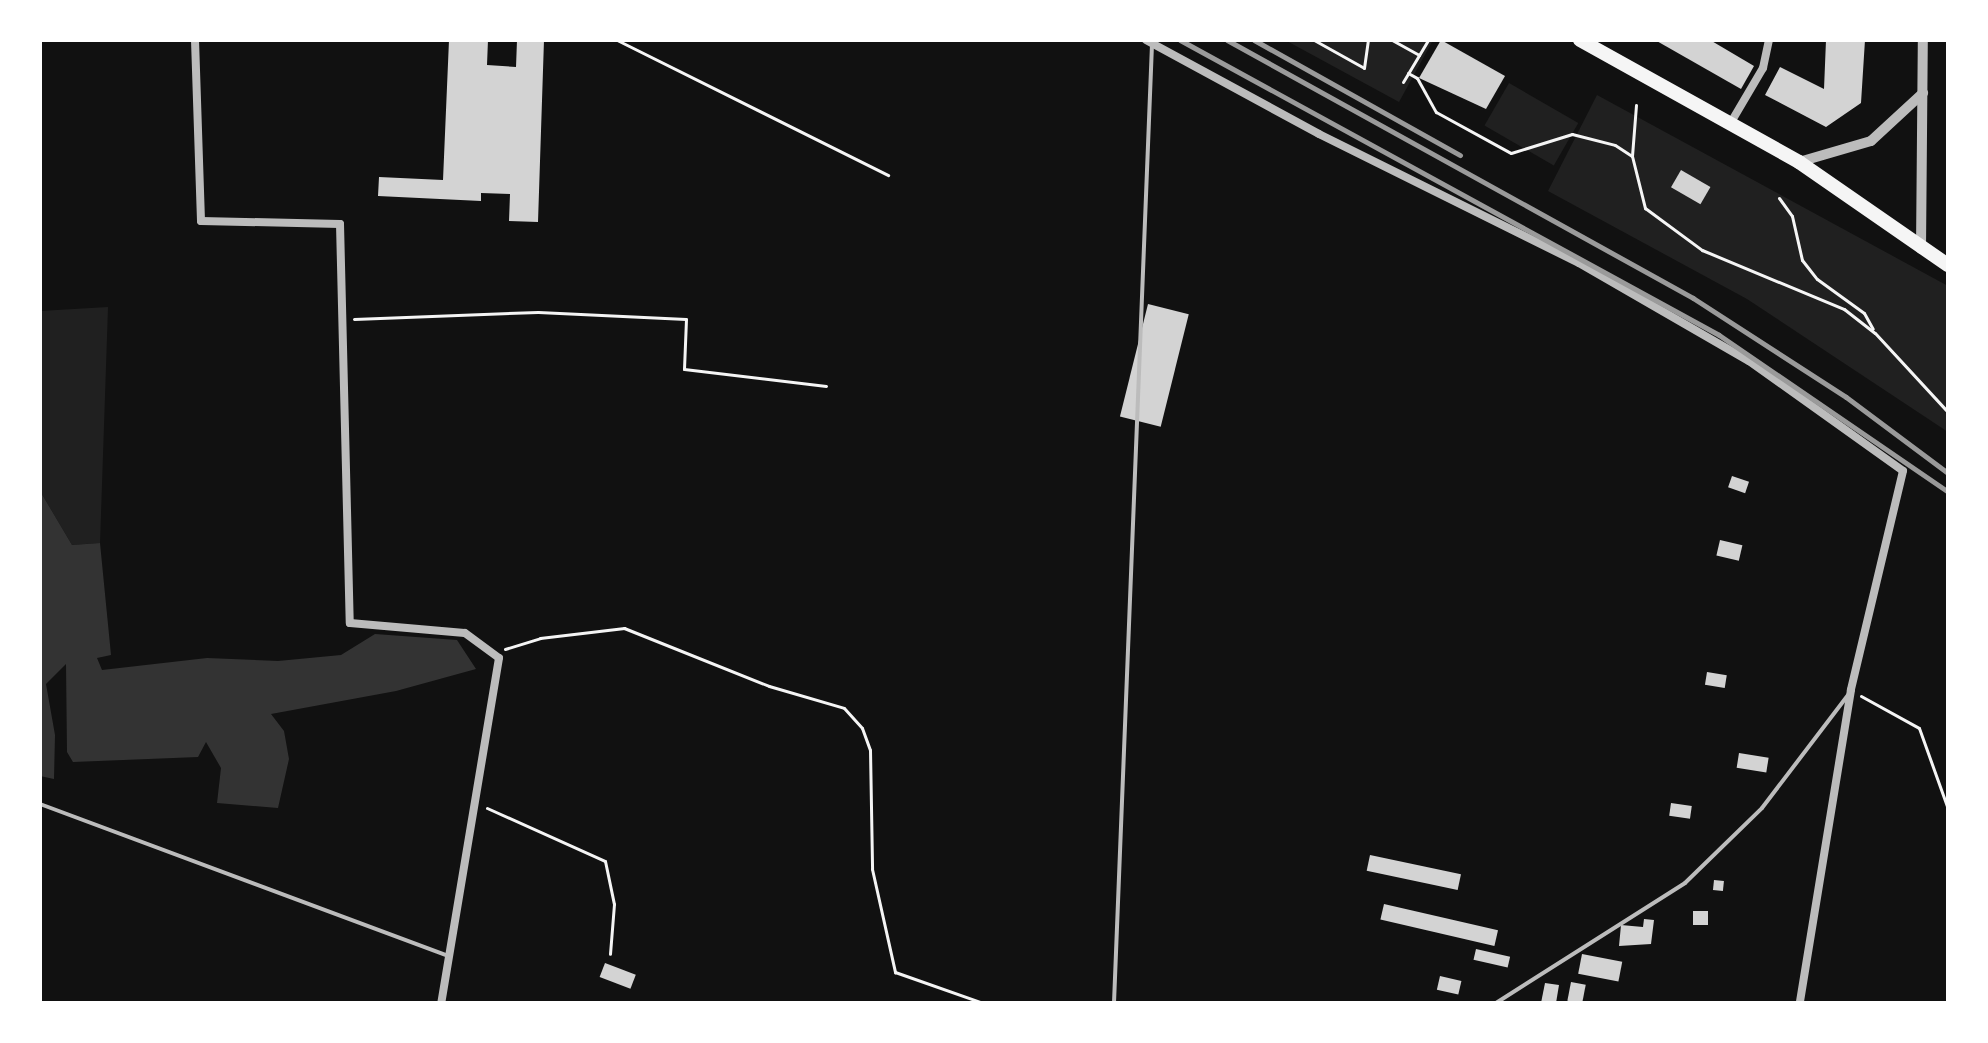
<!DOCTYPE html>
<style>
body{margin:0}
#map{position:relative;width:1988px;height:1043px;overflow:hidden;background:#111;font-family:Lora,serif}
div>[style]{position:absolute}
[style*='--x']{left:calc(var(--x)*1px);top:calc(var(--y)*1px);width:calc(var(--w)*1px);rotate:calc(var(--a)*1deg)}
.green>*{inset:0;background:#202020;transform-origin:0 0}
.water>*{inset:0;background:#333}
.building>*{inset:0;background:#d3d3d3;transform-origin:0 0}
.path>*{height:3px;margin:-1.5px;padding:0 1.5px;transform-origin:1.5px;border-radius:1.5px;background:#f5f5f5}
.service>*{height:4px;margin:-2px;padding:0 2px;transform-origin:2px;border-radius:2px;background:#bcbcbc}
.minor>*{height:8px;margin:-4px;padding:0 4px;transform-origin:4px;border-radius:4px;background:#bcbcbc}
.tertiary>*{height:10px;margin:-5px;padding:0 5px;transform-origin:5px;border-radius:5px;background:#bcbcbc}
.trunk>*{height:14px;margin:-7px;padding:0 7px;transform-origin:7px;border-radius:7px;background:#f5f5f5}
.rail>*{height:5px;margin:-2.5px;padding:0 2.5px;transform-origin:2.5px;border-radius:2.5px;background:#9a9a9a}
span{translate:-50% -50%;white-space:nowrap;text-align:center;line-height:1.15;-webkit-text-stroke:8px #fff;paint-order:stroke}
.frame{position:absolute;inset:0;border:42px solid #fff;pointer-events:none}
</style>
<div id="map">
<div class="green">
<div style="clip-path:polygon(1285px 40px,1433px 40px,1399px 102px)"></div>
<div style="left:1509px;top:83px;width:80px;height:49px;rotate:30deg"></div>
<div style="clip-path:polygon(1597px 95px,1948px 286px,1948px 432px,1747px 299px,1548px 191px)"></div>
<div style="clip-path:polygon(108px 307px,100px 543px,72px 545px,40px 491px,40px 311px)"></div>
</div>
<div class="water">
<div style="clip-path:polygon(40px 491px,72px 545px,100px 543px,111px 655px,97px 658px,102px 670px,207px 658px,278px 661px,341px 655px,375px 634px,457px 640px,476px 669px,396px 691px,271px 714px,284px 731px,289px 759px,278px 808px,217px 803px,221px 768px,206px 742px,198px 757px,73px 762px,67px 752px,66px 664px,46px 684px,55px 735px,54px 779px,40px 776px)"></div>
</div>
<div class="building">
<div style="clip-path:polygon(449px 40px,488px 40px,487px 65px,516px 67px,517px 40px,544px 40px,538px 222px,509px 221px,510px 194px,481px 193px,481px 201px,378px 196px,379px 177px,443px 180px)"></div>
<div style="clip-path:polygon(1441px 40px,1505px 76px,1486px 109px,1419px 78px)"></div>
<div style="clip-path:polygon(1655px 40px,1710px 40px,1754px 66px,1741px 89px)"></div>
<div style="clip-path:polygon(1826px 40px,1865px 40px,1861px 103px,1826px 127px,1765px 95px,1780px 67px,1824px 89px)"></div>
<div style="left:1681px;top:170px;width:34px;height:20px;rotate:30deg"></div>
<div style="left:1148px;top:304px;width:42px;height:116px;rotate:14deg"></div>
<div style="left:1732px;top:476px;width:18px;height:12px;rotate:19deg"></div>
<div style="left:1720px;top:540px;width:23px;height:16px;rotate:13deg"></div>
<div style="left:1707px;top:672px;width:20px;height:13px;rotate:9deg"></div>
<div style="left:1739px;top:753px;width:30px;height:15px;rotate:9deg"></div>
<div style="left:1671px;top:803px;width:21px;height:13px;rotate:8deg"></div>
<div style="left:1370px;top:855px;width:93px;height:16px;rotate:12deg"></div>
<div style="left:1714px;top:880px;width:10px;height:10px;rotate:6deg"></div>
<div style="left:1384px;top:904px;width:117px;height:16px;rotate:13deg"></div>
<div style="left:1693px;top:911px;width:15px;height:14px"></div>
<div style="clip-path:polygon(1644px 919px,1654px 920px,1651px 944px,1619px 946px,1621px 925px,1643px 927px)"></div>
<div style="left:1476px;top:949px;width:35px;height:11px;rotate:13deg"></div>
<div style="left:1582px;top:954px;width:41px;height:20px;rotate:11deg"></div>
<div style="left:605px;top:963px;width:33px;height:15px;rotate:21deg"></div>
<div style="left:1440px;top:976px;width:22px;height:14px;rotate:13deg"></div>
<div style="left:1571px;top:982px;width:15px;height:19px;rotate:11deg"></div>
<div style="clip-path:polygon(1545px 983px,1559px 985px,1556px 1003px,1541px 1003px)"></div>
</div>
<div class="path">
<div style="--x:617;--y:40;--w:303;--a:26.5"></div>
<div style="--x:1314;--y:40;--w:57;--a:29.2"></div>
<div style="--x:1364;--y:68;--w:28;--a:-82"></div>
<div style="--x:1392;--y:40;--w:31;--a:29"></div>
<div style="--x:1408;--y:73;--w:10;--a:29"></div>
<div style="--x:1417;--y:78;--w:39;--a:61"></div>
<div style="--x:1436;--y:112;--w:85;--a:28.7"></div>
<div style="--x:1511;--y:153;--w:64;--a:-17.3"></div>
<div style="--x:1572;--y:134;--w:44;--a:14.3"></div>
<div style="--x:1615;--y:145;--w:20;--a:33"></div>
<div style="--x:1403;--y:82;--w:49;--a:-59.2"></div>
<div style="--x:1636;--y:105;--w:51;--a:94.5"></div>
<div style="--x:1632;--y:156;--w:54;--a:76"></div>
<div style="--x:1645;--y:208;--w:71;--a:36.4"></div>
<div style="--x:1702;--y:250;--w:154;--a:22.6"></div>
<div style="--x:1844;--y:309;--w:39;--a:38"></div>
<div style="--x:1875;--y:333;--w:108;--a:47.3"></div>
<div style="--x:1779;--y:198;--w:22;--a:54"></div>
<div style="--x:1792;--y:216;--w:45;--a:77.2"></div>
<div style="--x:1802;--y:260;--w:24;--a:52"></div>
<div style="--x:1817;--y:279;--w:58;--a:35.9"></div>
<div style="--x:1864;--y:313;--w:18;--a:61"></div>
<div style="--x:354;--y:319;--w:184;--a:-2.2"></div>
<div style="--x:538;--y:312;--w:148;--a:2.7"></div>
<div style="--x:686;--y:319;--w:50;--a:92.3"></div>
<div style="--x:684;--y:369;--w:143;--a:6.8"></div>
<div style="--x:505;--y:649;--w:37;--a:-17"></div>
<div style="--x:540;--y:638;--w:85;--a:-6.8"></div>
<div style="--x:624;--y:628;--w:156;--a:21.8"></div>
<div style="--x:769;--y:686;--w:78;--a:16.3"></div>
<div style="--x:844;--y:708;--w:27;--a:48"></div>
<div style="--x:862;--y:728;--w:23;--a:70"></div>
<div style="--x:870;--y:750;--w:119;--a:89"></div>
<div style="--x:872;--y:869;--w:106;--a:77.4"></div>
<div style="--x:895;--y:972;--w:93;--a:19.4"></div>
<div style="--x:1861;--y:696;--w:66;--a:28.9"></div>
<div style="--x:1919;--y:728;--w:86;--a:70.3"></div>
<div style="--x:487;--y:808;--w:129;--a:24.2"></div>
<div style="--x:605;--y:861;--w:44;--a:78.2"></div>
<div style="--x:614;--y:904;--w:50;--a:94.6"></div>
</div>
<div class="service">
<div style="--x:40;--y:804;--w:434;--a:20.4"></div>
<div style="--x:1114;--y:1003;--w:958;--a:-87.73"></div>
<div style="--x:1496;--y:1003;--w:224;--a:-32.4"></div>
<div style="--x:1685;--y:883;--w:107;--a:-44.2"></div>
<div style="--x:1762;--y:808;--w:142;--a:-52.7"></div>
</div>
<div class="minor">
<div style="--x:195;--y:40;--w:181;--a:88.1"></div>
<div style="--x:201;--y:221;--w:139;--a:1.2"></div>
<div style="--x:340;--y:224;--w:399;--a:88.6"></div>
<div style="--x:350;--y:623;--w:115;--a:5"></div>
<div style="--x:465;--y:633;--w:42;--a:36.3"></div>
<div style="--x:499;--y:658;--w:350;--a:99.5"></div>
<div style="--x:1146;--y:40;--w:197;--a:28.5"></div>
<div style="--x:1319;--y:134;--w:290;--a:26.4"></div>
<div style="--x:1579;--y:263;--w:196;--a:30"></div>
<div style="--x:1749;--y:361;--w:189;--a:35.5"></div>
<div style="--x:1903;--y:471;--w:225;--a:103.4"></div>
<div style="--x:1851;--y:690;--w:317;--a:99.3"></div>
<div style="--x:1730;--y:124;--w:65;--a:-59.5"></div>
<div style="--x:1763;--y:68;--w:29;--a:-78"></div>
</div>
<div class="tertiary">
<div style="--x:1799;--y:162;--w:75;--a:-16.3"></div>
<div style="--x:1871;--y:141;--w:71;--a:-42.7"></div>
<div style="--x:1921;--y:249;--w:209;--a:-89.5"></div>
</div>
<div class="trunk">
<div style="--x:1580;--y:40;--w:251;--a:29.1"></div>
<div style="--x:1799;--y:162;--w:181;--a:34.7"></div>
</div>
<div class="rail">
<div style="--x:1180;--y:40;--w:614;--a:28.69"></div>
<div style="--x:1719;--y:335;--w:278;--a:34.4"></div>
<div style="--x:1227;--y:40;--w:533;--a:28.97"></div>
<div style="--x:1693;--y:298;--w:182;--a:32.9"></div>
<div style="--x:1846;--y:397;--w:127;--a:36.7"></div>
<div style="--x:1254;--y:40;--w:236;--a:29.2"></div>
</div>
<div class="frame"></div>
</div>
